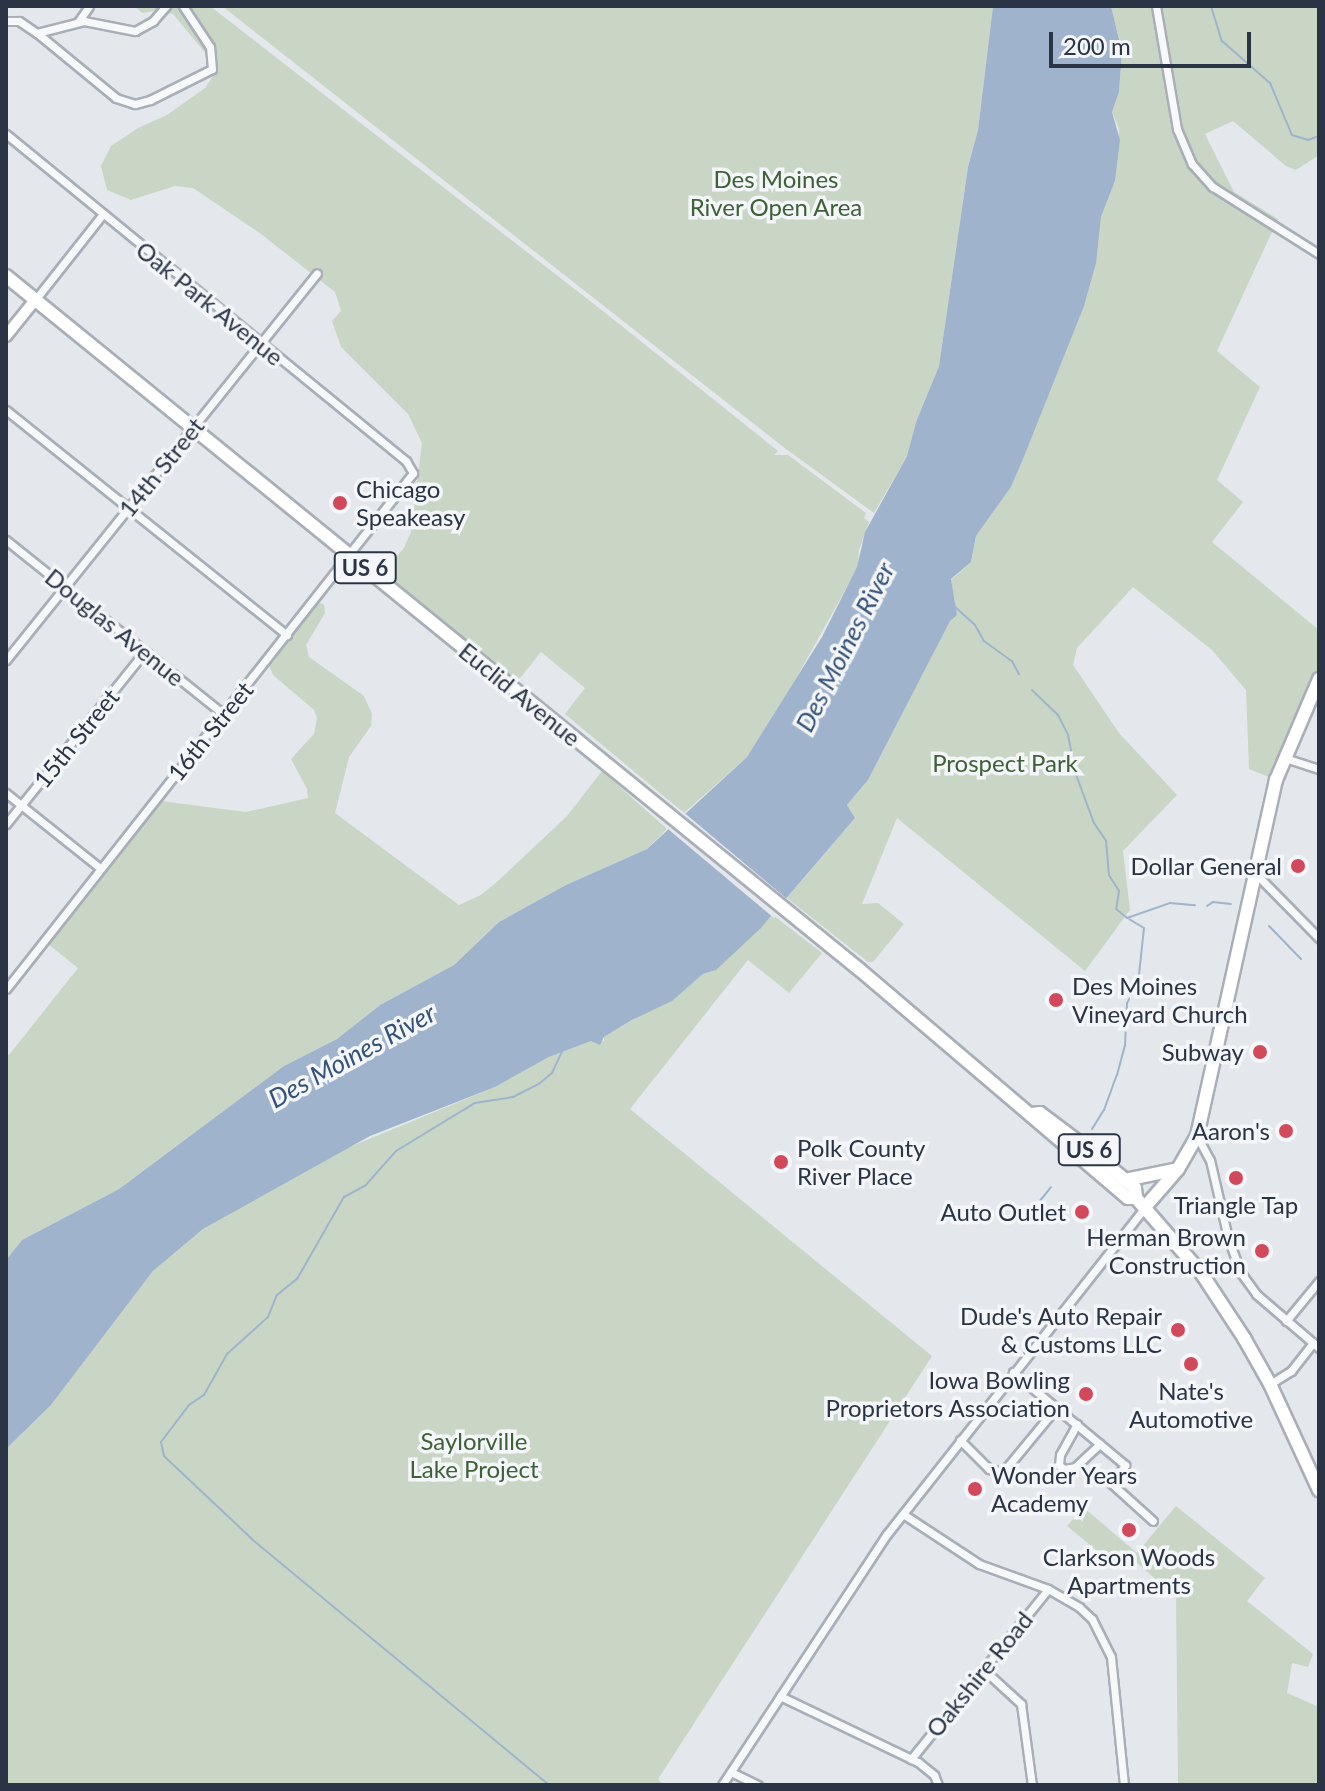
<!DOCTYPE html>
<style>
body{margin:0}
#map{position:relative;width:1325px;height:1791px;overflow:hidden;background:#e4e7ec;font-family:Lato,sans-serif}
div>[style]{position:absolute}
[style*='--x']{left:calc(var(--x)*1px);top:calc(var(--y)*1px);width:calc(var(--w)*1px);rotate:calc(var(--a)*1deg)}
.green>*{inset:0;background:#c9d6c5}
.water>*{inset:0;background:#9fb4cc}
.pier>*{inset:0;background:#e4e7ec;transform-origin:0 0}
.stream>*{height:2px;margin:-1px;padding:0 1px;transform-origin:1px;border-radius:1px;background:#9fb4cc}
.roads{filter:drop-shadow(2px 0 #a9aeb7) drop-shadow(-2px 0 #a9aeb7) drop-shadow(0 2px #a9aeb7) drop-shadow(0 -2px #a9aeb7)}
.street>*{height:7px;margin:-3.5px;padding:0 3.5px;transform-origin:3.5px;border-radius:3.5px;background:#f7f8fa}
.secondary>*{height:10px;margin:-5px;padding:0 5px;transform-origin:5px;border-radius:5px;background:#fff}
.primary>*{height:12px;margin:-6px;padding:0 6px;transform-origin:6px;border-radius:6px;background:#fff}
.dots>*{width:22px;height:22px;translate:-50% -50%;box-sizing:border-box;border:4px solid #f4f6f9;border-radius:50%}
span{translate:-50% -50%;white-space:nowrap;text-align:center;line-height:1.15;-webkit-text-stroke:7px #f4f6f9;paint-order:stroke}
.shield-label span{padding:2px 6px;background:#f4f6f9;border:2px solid;border-radius:6px;-webkit-text-stroke-width:0}
.shield-label{font-size:22px;color:#2b3445;font-weight:700}
.park-label{font-size:24px;color:#3f6138}
.street-label{font-size:24px;color:#2b3445}
.poi-label{font-size:24px;color:#2b3445}
.left{translate:0 -50%;text-align:left}
.right{translate:-100% -50%;text-align:right}
.water-label{font-size:26px;color:#34527a;font-style:italic}
.frame{position:absolute;inset:0;border:8px solid #2b3445;pointer-events:none}
.scale{position:absolute;left:1049px;top:32px;width:202px;height:36px;box-sizing:border-box;border:4px solid #2b3445;border-top:0;padding-left:10px;font-size:24px;line-height:28px;white-space:nowrap;color:#2b3445;-webkit-text-stroke:6px #f4f6f9;paint-order:stroke}
</style>
<div id="map">
<div class="green">
<div style="clip-path:polygon(134px 6px,210px 6px,608px 315px,778px 451px,774px 455px,788px 455px,866px 513px,864px 518px,869px 522px,859px 550px,858px 567px,789px 691px,747px 757px,684px 813px,565px 714px,585px 688px,541px 652px,517px 682px,383px 573px,404px 548px,411px 532px,422px 443px,408px 414px,341px 347px,332px 321px,341px 311px,335px 292px,261px 234px,193px 188px,175px 186px,131px 200px,107px 190px,101px 166px,111px 146px,138px 128px,167px 115px,205px 88px,215px 73px,207px 55px,173px 14px,153px 11px,142px 13px)"></div>
<div style="clip-path:polygon(222px 6px,993px 6px,978px 130px,968px 167px,939px 366px,916px 422px,907px 456px,874px 513px,786px 449px)"></div>
<div style="clip-path:polygon(1111px 6px,1319px 6px,1319px 155px,1296px 170px,1286px 166px,1233px 121px,1205px 134px,1234px 192px,1278px 219px,1217px 351px,1260px 387px,1217px 480px,1243px 502px,1212px 542px,1319px 630px,1319px 679px,1276px 780px,1249px 769px,1246px 690px,1212px 650px,1133px 587px,1077px 648px,1073px 665px,1119px 733px,1177px 795px,1123px 851px,1130px 910px,1085px 971px,897px 818px,862px 904px,878px 903px,904px 924px,873px 962px,868px 962px,787px 898px,855px 818px,847px 805px,868px 780px,950px 620px,957px 615px,951px 580px,971px 562px,976px 536px,1011px 487px,1068px 341px,1101px 217px,1115px 181px,1119px 129px,1112px 112px,1119px 92px,1122px 52px)"></div>
<div style="clip-path:polygon(319px 603px,324px 604px,325px 613px,306px 645px,309px 657px,364px 696px,372px 714px,371px 726px,349px 757px,335px 813px,459px 905px,481px 895px,499px 880px,567px 816px,602px 771px,667px 829px,647px 849px,566px 885px,499px 922px,454px 965px,380px 1005px,337px 1039px,284px 1066px,119px 1189px,22px 1240px,6px 1260px,6px 1054px,9px 1055px,78px 968px,48px 944px,161px 801px,246px 812px,308px 798px,307px 789px,291px 759px,314px 734px,317px 718px,314px 710px,273px 675px,269px 665px)"></div>
<div style="clip-path:polygon(773px 915px,822px 953px,789px 993px,748px 960px,630px 1109px,932px 1356px,658px 1779px,664px 1785px,6px 1785px,6px 1449px,51px 1405px,153px 1271px,203px 1229px,340px 1151px,495px 1087px,549px 1057px,591px 1041px,604px 1041px,604px 1037px,687px 988px,703px 974px,713px 971px)"></div>
<div style="clip-path:polygon(1176px 1506px,1265px 1578px,1247px 1601px,1313px 1654px,1308px 1667px,1292px 1663px,1287px 1693px,1319px 1707px,1319px 1785px,1178px 1785px,1176px 1597px,1129px 1556px,1119px 1569px,1067px 1526px,1083px 1507px,1137px 1553px)"></div>
</div>
<div class="water">
<div style="clip-path:polygon(993px 6px,1111px 6px,1122px 52px,1119px 92px,1112px 112px,1120px 140px,1115px 181px,1101px 217px,1096px 263px,1084px 306px,1025px 454px,1011px 487px,976px 536px,971px 562px,951px 579px,957px 615px,950px 621px,868px 780px,847px 805px,855px 818px,761px 928px,716px 970px,703px 974px,672px 1001px,632px 1020px,604px 1037px,600px 1045px,591px 1041px,549px 1057px,495px 1087px,370px 1136px,203px 1229px,153px 1271px,51px 1405px,6px 1449px,6px 1260px,22px 1240px,119px 1189px,284px 1066px,337px 1039px,380px 1005px,454px 965px,499px 922px,566px 885px,647px 849px,747px 757px,822px 637px,857px 567px,865px 532px,907px 456px,916px 422px,939px 366px,968px 167px,978px 130px)"></div>
</div>
<div class="pier">
<div style="left:681px;top:810px;width:141px;height:23px;rotate:40deg"></div>
</div>
<div class="stream">
<div style="--x:1211;--y:6;--w:37;--a:73"></div>
<div style="--x:1222;--y:41;--w:64;--a:41.2"></div>
<div style="--x:1270;--y:83;--w:56;--a:67.1"></div>
<div style="--x:1292;--y:135;--w:17;--a:17"></div>
<div style="--x:1308;--y:140;--w:12;--a:-20"></div>
<div style="--x:955;--y:607;--w:27;--a:42"></div>
<div style="--x:975;--y:625;--w:18;--a:61"></div>
<div style="--x:984;--y:641;--w:34;--a:36"></div>
<div style="--x:1012;--y:661;--w:15;--a:62"></div>
<div style="--x:1032;--y:690;--w:36;--a:44"></div>
<div style="--x:1058;--y:715;--w:22;--a:63"></div>
<div style="--x:1068;--y:735;--w:38;--a:79"></div>
<div style="--x:1075;--y:772;--w:54;--a:69.6"></div>
<div style="--x:1094;--y:823;--w:22;--a:56"></div>
<div style="--x:1106;--y:841;--w:34;--a:85"></div>
<div style="--x:1109;--y:875;--w:19;--a:58"></div>
<div style="--x:1119;--y:891;--w:18;--a:99"></div>
<div style="--x:1116;--y:909;--w:14;--a:39"></div>
<div style="--x:1127;--y:918;--w:46;--a:-19.2"></div>
<div style="--x:1170;--y:903;--w:25;--a:5"></div>
<div style="--x:1207;--y:906;--w:7;--a:-34"></div>
<div style="--x:1213;--y:902;--w:18;--a:6"></div>
<div style="--x:1269;--y:926;--w:46;--a:45.9"></div>
<div style="--x:1092;--y:1129;--w:22;--a:-58"></div>
<div style="--x:1104;--y:1110;--w:37;--a:-70"></div>
<div style="--x:1117;--y:1075;--w:30;--a:-75"></div>
<div style="--x:1125;--y:1046;--w:43;--a:-87.3"></div>
<div style="--x:1127;--y:1003;--w:22;--a:-60"></div>
<div style="--x:1138;--y:984;--w:56;--a:-83.9"></div>
<div style="--x:1144;--y:928;--w:17;--a:-149"></div>
<div style="--x:1039;--y:1202;--w:19;--a:-51"></div>
<div style="--x:549;--y:1785;--w:386;--a:-140.4"></div>
<div style="--x:252;--y:1539;--w:121;--a:-136.7"></div>
<div style="--x:164;--y:1456;--w:14;--a:-102"></div>
<div style="--x:161;--y:1442;--w:46;--a:-52.9"></div>
<div style="--x:189;--y:1405;--w:18;--a:-34"></div>
<div style="--x:204;--y:1395;--w:47;--a:-60.7"></div>
<div style="--x:227;--y:1354;--w:55;--a:-42.1"></div>
<div style="--x:268;--y:1317;--w:24;--a:-68"></div>
<div style="--x:277;--y:1295;--w:26;--a:-39"></div>
<div style="--x:297;--y:1279;--w:95;--a:-60.2"></div>
<div style="--x:344;--y:1197;--w:24;--a:-28"></div>
<div style="--x:365;--y:1186;--w:47;--a:-48.5"></div>
<div style="--x:396;--y:1151;--w:92;--a:-31.3"></div>
<div style="--x:475;--y:1103;--w:38;--a:-9"></div>
<div style="--x:513;--y:1097;--w:30;--a:-27"></div>
<div style="--x:540;--y:1083;--w:16;--a:-40"></div>
<div style="--x:552;--y:1073;--w:23;--a:-65"></div>
</div>
<div class="roads">
<div class="street">
<div style="--x:1156;--y:6;--w:125;--a:80.3"></div>
<div style="--x:1177;--y:129;--w:38;--a:67"></div>
<div style="--x:1192;--y:164;--w:31;--a:48"></div>
<div style="--x:1213;--y:187;--w:125;--a:32.3"></div>
<div style="--x:6;--y:21;--w:13;--a:0"></div>
<div style="--x:19;--y:21;--w:22;--a:34"></div>
<div style="--x:37;--y:33;--w:49;--a:-14.3"></div>
<div style="--x:84;--y:21;--w:52;--a:11.1"></div>
<div style="--x:135;--y:31;--w:21;--a:-29"></div>
<div style="--x:153;--y:21;--w:20;--a:-49"></div>
<div style="--x:78;--y:22;--w:19;--a:-55"></div>
<div style="--x:37;--y:33;--w:102;--a:39.4"></div>
<div style="--x:116;--y:98;--w:20;--a:18"></div>
<div style="--x:135;--y:104;--w:16;--a:-15"></div>
<div style="--x:150;--y:100;--w:69;--a:-26.6"></div>
<div style="--x:212;--y:69;--w:22;--a:-95"></div>
<div style="--x:210;--y:47;--w:49;--a:-123.4"></div>
<div style="--x:6;--y:134;--w:517;--a:39.27"></div>
<div style="--x:406;--y:461;--w:14;--a:60"></div>
<div style="--x:413;--y:473;--w:657;--a:128.26"></div>
<div style="--x:35;--y:300;--w:110;--a:-51.7"></div>
<div style="--x:6;--y:410;--w:360;--a:38.7"></div>
<div style="--x:6;--y:540;--w:278;--a:38.7"></div>
<div style="--x:6;--y:660;--w:496;--a:-51.2"></div>
<div style="--x:1285;--y:758;--w:36;--a:18"></div>
<div style="--x:6;--y:793;--w:120;--a:38.6"></div>
<div style="--x:6;--y:824;--w:222;--a:-51.2"></div>
<div style="--x:1256;--y:874;--w:90;--a:45.5"></div>
<div style="--x:1197;--y:1136;--w:27;--a:62"></div>
<div style="--x:1210;--y:1160;--w:80;--a:77"></div>
<div style="--x:1228;--y:1238;--w:37;--a:70"></div>
<div style="--x:1241;--y:1273;--w:26;--a:54"></div>
<div style="--x:1256;--y:1294;--w:83;--a:40.6"></div>
<div style="--x:1286;--y:1321;--w:52;--a:-50.5"></div>
<div style="--x:1013;--y:1372;--w:146;--a:39.7"></div>
<div style="--x:1125;--y:1465;--w:23;--a:124"></div>
<div style="--x:1112;--y:1484;--w:55;--a:42.1"></div>
<div style="--x:1270;--y:1384;--w:25;--a:-32"></div>
<div style="--x:1291;--y:1371;--w:36;--a:-52"></div>
<div style="--x:1077;--y:1424;--w:35;--a:119"></div>
<div style="--x:1060;--y:1455;--w:10;--a:96"></div>
<div style="--x:1059;--y:1465;--w:6;--a:39"></div>
<div style="--x:1064;--y:1469;--w:11;--a:-10"></div>
<div style="--x:1075;--y:1467;--w:34;--a:-43"></div>
<div style="--x:960;--y:1440;--w:41;--a:45"></div>
<div style="--x:989;--y:1469;--w:14;--a:12"></div>
<div style="--x:1003;--y:1472;--w:83;--a:-50.4"></div>
<div style="--x:903;--y:1514;--w:91;--a:33.3"></div>
<div style="--x:979;--y:1564;--w:73;--a:19.9"></div>
<div style="--x:1048;--y:1589;--w:36;--a:30"></div>
<div style="--x:1079;--y:1607;--w:18;--a:43"></div>
<div style="--x:1092;--y:1619;--w:42;--a:63.4"></div>
<div style="--x:1111;--y:1657;--w:129;--a:84.2"></div>
<div style="--x:983;--y:1669;--w:52;--a:42.6"></div>
<div style="--x:1021;--y:1704;--w:82;--a:82.3"></div>
<div style="--x:780;--y:1696;--w:153;--a:25.6"></div>
<div style="--x:918;--y:1762;--w:21;--a:39"></div>
<div style="--x:934;--y:1775;--w:11;--a:68"></div>
<div style="--x:911;--y:1759;--w:218;--a:-51.1"></div>
<div style="--x:731;--y:1772;--w:30;--a:26"></div>
<div style="--x:722;--y:1785;--w:300;--a:-56.7"></div>
<div style="--x:887;--y:1534;--w:417;--a:-51.7"></div>
</div>
<div class="secondary">
<div style="--x:6;--y:336;--w:46;--a:-51.1"></div>
</div>
<div class="primary">
<div style="--x:6;--y:276;--w:1100;--a:39.1"></div>
<div style="--x:860;--y:970;--w:352;--a:40.4"></div>
<div style="--x:1128;--y:1198;--w:8;--a:0"></div>
<div style="--x:1136;--y:1198;--w:101;--a:49"></div>
<div style="--x:1202;--y:1274;--w:77;--a:56.7"></div>
<div style="--x:1244;--y:1338;--w:53;--a:60.5"></div>
<div style="--x:1270;--y:1384;--w:117;--a:65.2"></div>
<div style="--x:1032;--y:1114;--w:8;--a:-7"></div>
<div style="--x:1040;--y:1113;--w:55;--a:36.9"></div>
<div style="--x:1084;--y:1146;--w:66;--a:39.5"></div>
<div style="--x:1135;--y:1188;--w:10;--a:84"></div>
<div style="--x:1125;--y:1180;--w:54;--a:-11.7"></div>
<div style="--x:1145;--y:1207;--w:50;--a:-49"></div>
<div style="--x:1178;--y:1169;--w:38;--a:-60"></div>
<div style="--x:1197;--y:1136;--w:365;--a:-77.5"></div>
<div style="--x:1276;--y:780;--w:110;--a:-66.9"></div>
</div>
</div>
<div class="dots">
<div style="left:340px;top:503px;background:#d1495b"></div>
<div style="left:1298px;top:866px;background:#d1495b"></div>
<div style="left:1056px;top:1000px;background:#d1495b"></div>
<div style="left:1260px;top:1052px;background:#d1495b"></div>
<div style="left:1286px;top:1131px;background:#d1495b"></div>
<div style="left:781px;top:1162px;background:#d1495b"></div>
<div style="left:1236px;top:1178px;background:#d1495b"></div>
<div style="left:1082px;top:1212px;background:#d1495b"></div>
<div style="left:1262px;top:1251px;background:#d1495b"></div>
<div style="left:1178px;top:1330px;background:#d1495b"></div>
<div style="left:1191px;top:1364px;background:#d1495b"></div>
<div style="left:1086px;top:1394px;background:#d1495b"></div>
<div style="left:975px;top:1489px;background:#d1495b"></div>
<div style="left:1129px;top:1530px;background:#d1495b"></div>
</div>
<div class="shield-label">
<span style="left:365px;top:568px">US 6</span>
<span style="left:1089px;top:1150px">US 6</span>
</div>
<div class="park-label">
<span style="left:776px;top:193px">Des Moines<br>River Open Area</span>
<span style="left:1005px;top:763px">Prospect Park</span>
<span style="left:474px;top:1455px">Saylorville<br>Lake Project</span>
</div>
<div class="street-label">
<span style="left:210px;top:303px;rotate:39deg">Oak Park Avenue</span>
<span style="left:161px;top:467px;rotate:-51deg">14th Street</span>
<span style="left:115px;top:627px;rotate:39deg">Douglas Avenue</span>
<span style="left:520px;top:694px;rotate:39deg">Euclid Avenue</span>
<span style="left:210px;top:731px;rotate:-51deg">16th Street</span>
<span style="left:76px;top:738px;rotate:-51deg">15th Street</span>
<span style="left:979px;top:1674px;rotate:-51deg">Oakshire Road</span>
</div>
<div class="poi-label">
<span class="left" style="left:356px;top:503px">Chicago<br>Speakeasy</span>
<span class="right" style="left:1282px;top:866px">Dollar General</span>
<span class="left" style="left:1072px;top:1000px">Des Moines<br>Vineyard Church</span>
<span class="right" style="left:1244px;top:1052px">Subway</span>
<span class="right" style="left:1270px;top:1131px">Aaron's</span>
<span class="left" style="left:797px;top:1162px">Polk County<br>River Place</span>
<span style="left:1236px;top:1205px">Triangle Tap</span>
<span class="right" style="left:1066px;top:1212px">Auto Outlet</span>
<span class="right" style="left:1246px;top:1251px">Herman Brown<br>Construction</span>
<span class="right" style="left:1162px;top:1330px">Dude's Auto Repair<br>&amp; Customs LLC</span>
<span class="right" style="left:1070px;top:1394px">Iowa Bowling<br>Proprietors Association</span>
<span style="left:1191px;top:1405px">Nate's<br>Automotive</span>
<span class="left" style="left:991px;top:1489px">Wonder Years<br>Academy</span>
<span style="left:1129px;top:1571px">Clarkson Woods<br>Apartments</span>
</div>
<div class="water-label">
<span style="left:845px;top:647px;rotate:-63deg">Des Moines River</span>
<span style="left:352px;top:1056px;rotate:-29deg">Des Moines River</span>
</div>
<div class="frame"></div>
<div class="scale">200 m</div>
</div>
